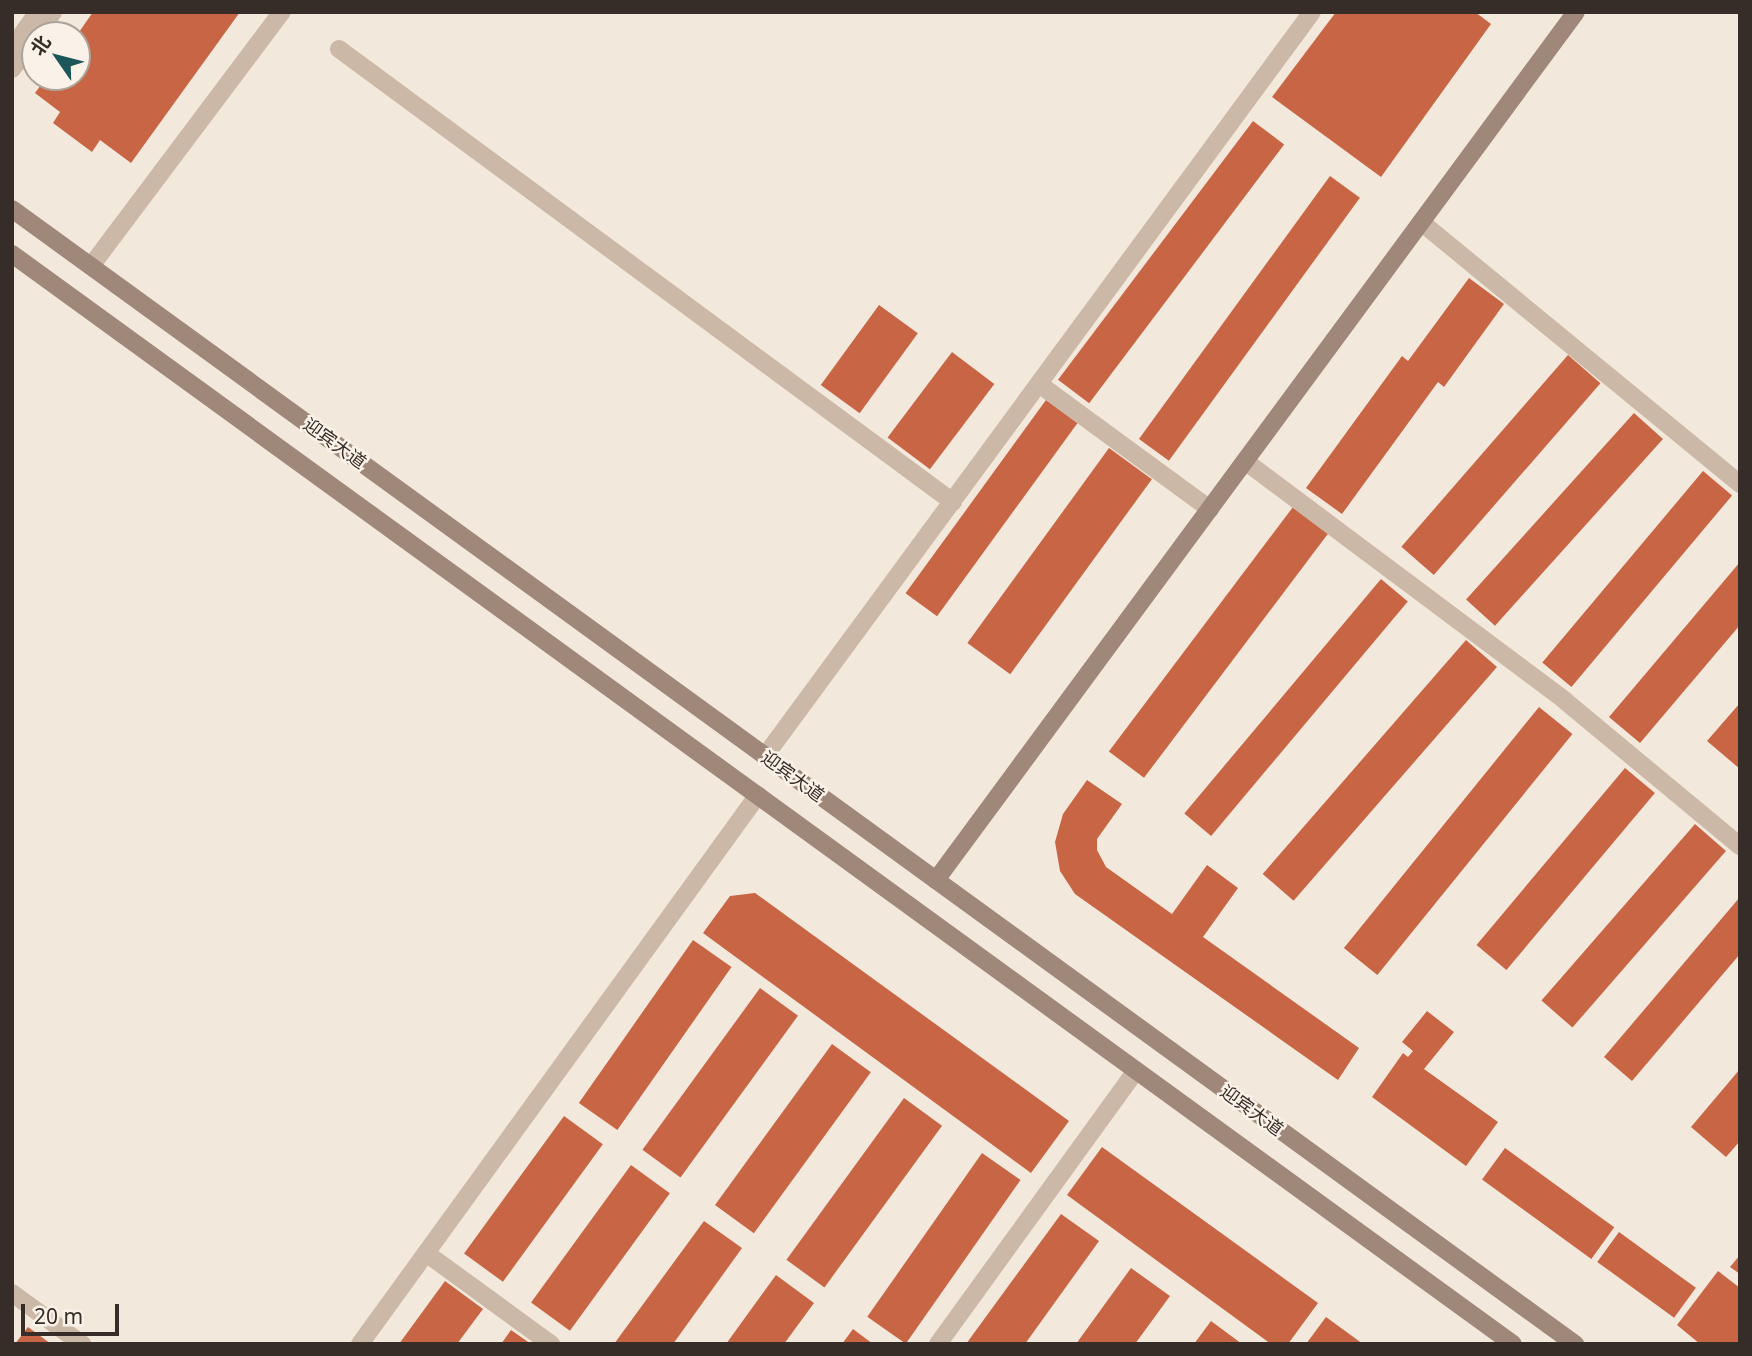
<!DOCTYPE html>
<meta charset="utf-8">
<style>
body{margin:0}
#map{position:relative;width:1752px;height:1356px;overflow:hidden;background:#f3e8dc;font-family:"Noto Sans","Noto Sans SC",sans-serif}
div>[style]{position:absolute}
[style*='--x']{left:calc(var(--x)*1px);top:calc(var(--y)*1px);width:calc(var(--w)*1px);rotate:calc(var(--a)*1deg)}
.building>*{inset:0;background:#c86544;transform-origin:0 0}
.lane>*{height:18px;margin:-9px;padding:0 9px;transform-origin:9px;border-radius:9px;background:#cbb8a7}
.street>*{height:18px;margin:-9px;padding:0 9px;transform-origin:9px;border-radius:9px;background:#cbb8a7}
.secondary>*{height:18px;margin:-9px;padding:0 9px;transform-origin:9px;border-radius:9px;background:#9f8779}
span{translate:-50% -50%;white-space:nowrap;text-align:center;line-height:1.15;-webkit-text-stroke:5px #faf2e8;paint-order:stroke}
.street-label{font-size:18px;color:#372d28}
.frame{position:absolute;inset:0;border:14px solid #372d28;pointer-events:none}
.north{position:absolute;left:21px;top:21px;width:70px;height:70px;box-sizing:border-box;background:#faf2e8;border:2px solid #aca39b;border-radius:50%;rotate:305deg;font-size:19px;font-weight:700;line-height:28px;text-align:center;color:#372d28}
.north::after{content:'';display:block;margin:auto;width:24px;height:32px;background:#1d565a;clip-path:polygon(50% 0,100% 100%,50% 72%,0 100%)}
.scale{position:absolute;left:21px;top:1304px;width:98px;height:32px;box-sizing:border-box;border:4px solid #372d28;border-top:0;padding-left:9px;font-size:21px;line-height:24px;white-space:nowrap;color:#372d28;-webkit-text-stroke:5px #faf2e8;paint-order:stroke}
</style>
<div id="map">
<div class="building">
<div style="clip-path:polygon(93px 12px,240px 12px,131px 163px,100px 140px,92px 152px,53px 123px,60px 112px,35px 93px,47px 77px,77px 77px,77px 35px)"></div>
<div style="clip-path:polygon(1336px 12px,1475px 12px,1491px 24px,1381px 177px,1272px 97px)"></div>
<div style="left:1253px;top:121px;width:39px;height:324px;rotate:37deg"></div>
<div style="left:1330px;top:176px;width:37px;height:325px;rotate:36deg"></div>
<div style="clip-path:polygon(1469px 278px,1504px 304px,1444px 387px,1438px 382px,1342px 514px,1306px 488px,1402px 356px,1408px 361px)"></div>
<div style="left:879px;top:305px;width:48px;height:99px;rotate:36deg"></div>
<div style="left:952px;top:352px;width:53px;height:107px;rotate:37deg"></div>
<div style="left:1568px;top:355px;width:43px;height:254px;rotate:41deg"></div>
<div style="left:1046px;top:400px;width:39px;height:239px;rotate:36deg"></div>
<div style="left:1634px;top:413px;width:39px;height:251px;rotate:42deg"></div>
<div style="left:1109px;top:448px;width:53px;height:241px;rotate:36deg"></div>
<div style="left:1703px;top:471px;width:38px;height:250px;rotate:40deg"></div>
<div style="left:1293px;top:507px;width:44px;height:306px;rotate:37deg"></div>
<div style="clip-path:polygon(1740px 562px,1740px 625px,1640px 743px,1609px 717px)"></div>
<div style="left:1381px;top:579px;width:35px;height:306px;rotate:40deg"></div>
<div style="left:1466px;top:640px;width:41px;height:310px;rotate:41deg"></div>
<div style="clip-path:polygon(1740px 703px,1740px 769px,1707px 741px)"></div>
<div style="left:1539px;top:707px;width:43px;height:310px;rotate:39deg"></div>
<div style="left:1625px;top:768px;width:39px;height:231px;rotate:40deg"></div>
<div style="clip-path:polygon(1087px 780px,1122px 804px,1097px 839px,1097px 850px,1106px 867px,1172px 914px,1207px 865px,1238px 888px,1203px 937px,1359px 1048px,1338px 1080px,1075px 894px,1060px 871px,1055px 842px,1063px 814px)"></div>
<div style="left:1695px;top:824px;width:41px;height:234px;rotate:41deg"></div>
<div style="clip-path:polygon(755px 893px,1069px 1121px,1031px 1173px,703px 933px,730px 896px)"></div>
<div style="clip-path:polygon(1740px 897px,1740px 954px,1632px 1081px,1604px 1057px)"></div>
<div style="left:693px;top:940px;width:47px;height:199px;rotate:35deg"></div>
<div style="left:760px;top:988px;width:47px;height:200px;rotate:36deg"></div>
<div style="clip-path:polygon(1427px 1011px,1454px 1032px,1424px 1069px,1498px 1122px,1466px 1166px,1372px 1097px,1403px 1053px,1408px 1057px,1413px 1051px,1402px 1042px)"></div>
<div style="left:832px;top:1044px;width:48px;height:199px;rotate:36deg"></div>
<div style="clip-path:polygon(1740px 1069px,1740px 1141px,1726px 1157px,1691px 1127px)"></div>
<div style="left:904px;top:1098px;width:47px;height:200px;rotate:36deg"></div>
<div style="left:564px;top:1116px;width:48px;height:170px;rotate:36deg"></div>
<div style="clip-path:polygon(1102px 1147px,1318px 1303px,1288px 1344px,1271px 1344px,1067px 1195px)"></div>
<div style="left:1505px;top:1148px;width:135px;height:39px;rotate:36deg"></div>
<div style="left:982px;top:1153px;width:47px;height:200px;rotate:35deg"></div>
<div style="left:631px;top:1165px;width:48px;height:170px;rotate:36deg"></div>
<div style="clip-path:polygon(1061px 1214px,1099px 1241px,1025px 1344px,966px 1344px)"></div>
<div style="clip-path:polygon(704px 1221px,742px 1248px,673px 1344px,614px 1344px)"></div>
<div style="left:1619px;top:1232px;width:95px;height:37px;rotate:36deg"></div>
<div style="clip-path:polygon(1740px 1255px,1740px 1274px,1730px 1267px)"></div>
<div style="clip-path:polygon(1131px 1268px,1170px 1296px,1135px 1344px,1076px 1344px)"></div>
<div style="clip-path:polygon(1718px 1271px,1740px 1288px,1740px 1344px,1700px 1344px,1677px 1325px)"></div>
<div style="clip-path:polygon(776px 1275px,814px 1303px,784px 1344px,726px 1344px)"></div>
<div style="clip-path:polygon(445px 1281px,483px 1309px,457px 1344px,399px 1344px)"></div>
<div style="clip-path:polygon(1326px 1317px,1363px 1344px,1306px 1344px)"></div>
<div style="clip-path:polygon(1211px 1321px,1242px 1344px,1194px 1344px)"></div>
<div style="clip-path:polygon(28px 1327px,51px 1344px,15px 1344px)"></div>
<div style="clip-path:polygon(853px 1329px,873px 1344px,842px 1344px)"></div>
<div style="clip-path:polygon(511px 1330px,531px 1344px,501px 1344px)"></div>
</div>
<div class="lane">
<div style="--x:37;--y:35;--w:28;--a:-55"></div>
<div style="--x:339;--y:49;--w:763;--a:36.42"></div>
<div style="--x:12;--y:69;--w:39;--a:-53"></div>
<div style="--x:1039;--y:384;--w:212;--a:36.2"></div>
</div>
<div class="street">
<div style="--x:12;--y:48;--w:44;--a:-54.2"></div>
<div style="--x:1421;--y:222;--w:413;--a:39.4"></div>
<div style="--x:91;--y:266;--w:318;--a:-53.1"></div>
<div style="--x:1245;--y:461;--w:399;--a:36.8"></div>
<div style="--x:1564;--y:700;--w:229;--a:39.7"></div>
<div style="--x:765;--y:756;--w:923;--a:-53.68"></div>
<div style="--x:426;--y:1253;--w:155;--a:36.1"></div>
<div style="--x:12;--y:1293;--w:87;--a:36.1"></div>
<div style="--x:360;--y:1344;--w:678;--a:-54.06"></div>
<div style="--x:938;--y:1344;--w:338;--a:-54.1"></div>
</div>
<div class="secondary">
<div style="--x:12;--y:209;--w:1932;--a:35.99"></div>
<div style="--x:12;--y:254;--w:1855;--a:35.99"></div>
<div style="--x:936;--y:880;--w:1078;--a:-53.6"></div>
</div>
<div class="street-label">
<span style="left:335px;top:443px;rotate:36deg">迎宾大道</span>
<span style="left:793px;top:776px;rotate:36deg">迎宾大道</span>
<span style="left:1252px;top:1110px;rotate:36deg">迎宾大道</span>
</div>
<div class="frame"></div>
<div class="north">北</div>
<div class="scale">20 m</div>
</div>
